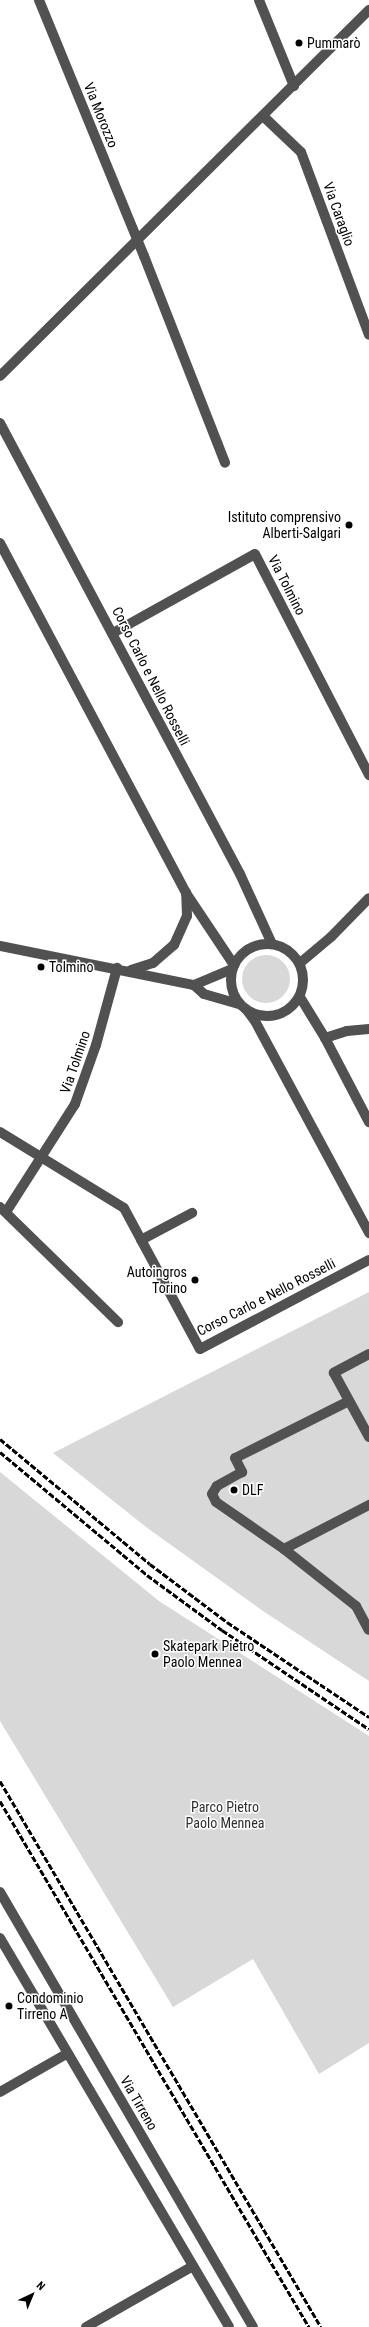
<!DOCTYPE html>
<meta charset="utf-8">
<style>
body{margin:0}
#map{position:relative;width:369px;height:2327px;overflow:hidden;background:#fff;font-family:"Roboto Condensed",sans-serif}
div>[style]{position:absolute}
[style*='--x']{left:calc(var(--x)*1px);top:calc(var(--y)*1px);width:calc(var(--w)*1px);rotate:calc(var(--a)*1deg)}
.green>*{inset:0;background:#d8d8d8}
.round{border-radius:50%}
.minor>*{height:10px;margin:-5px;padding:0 5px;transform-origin:5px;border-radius:5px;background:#515151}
.minor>.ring{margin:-5px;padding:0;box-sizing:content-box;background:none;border:10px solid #515151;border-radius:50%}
.rail>*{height:3px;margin-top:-1.5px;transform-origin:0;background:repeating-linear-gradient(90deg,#000 0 6px,transparent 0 8px)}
.dots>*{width:11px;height:11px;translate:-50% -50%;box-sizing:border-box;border:2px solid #fff;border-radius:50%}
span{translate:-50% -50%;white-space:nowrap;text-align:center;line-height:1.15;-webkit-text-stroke:3px #fff;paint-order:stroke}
.poi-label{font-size:14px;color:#000}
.left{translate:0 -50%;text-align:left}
.right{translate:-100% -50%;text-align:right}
.street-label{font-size:14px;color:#000}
.park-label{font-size:14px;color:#2f2f2f}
.north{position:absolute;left:12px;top:2275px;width:40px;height:40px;-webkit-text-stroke:3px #fff;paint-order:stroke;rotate:44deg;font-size:11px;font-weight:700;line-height:16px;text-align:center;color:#000}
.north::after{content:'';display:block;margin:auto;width:14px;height:18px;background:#000;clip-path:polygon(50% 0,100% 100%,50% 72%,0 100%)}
</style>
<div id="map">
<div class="green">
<div class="round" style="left:242px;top:955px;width:48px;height:48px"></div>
<div style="clip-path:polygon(369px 1292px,369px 1681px,263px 1611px,146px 1527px,53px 1453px)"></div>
<div style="clip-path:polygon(0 1472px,159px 1601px,369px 1736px,369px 2043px,319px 2074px,253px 1959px,173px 2007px,0 1721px)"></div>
</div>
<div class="minor">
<div style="--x:39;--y:0;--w:277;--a:67.7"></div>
<div style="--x:144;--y:256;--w:222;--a:68.6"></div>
<div style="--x:259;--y:0;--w:93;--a:67.9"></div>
<div style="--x:263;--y:116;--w:52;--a:43.5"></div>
<div style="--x:301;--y:152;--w:195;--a:69.6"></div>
<div style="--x:0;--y:376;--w:520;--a:-44.77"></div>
<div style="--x:0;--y:423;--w:511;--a:61.98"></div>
<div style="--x:240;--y:874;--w:77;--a:65.4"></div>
<div style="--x:0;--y:543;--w:396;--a:62"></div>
<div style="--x:186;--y:893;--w:87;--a:56.3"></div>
<div style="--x:113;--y:633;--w:162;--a:-29.1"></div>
<div style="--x:255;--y:554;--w:249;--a:62.7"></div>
<div class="ring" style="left:231px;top:944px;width:62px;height:62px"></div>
<div style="--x:0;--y:946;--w:198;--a:11.4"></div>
<div style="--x:194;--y:985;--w:13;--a:42"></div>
<div style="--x:204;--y:994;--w:37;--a:16"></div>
<div style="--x:300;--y:963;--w:40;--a:-40"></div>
<div style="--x:331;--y:937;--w:54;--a:-45.7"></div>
<div style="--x:131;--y:970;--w:23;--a:-18"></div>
<div style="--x:153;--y:963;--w:28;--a:-41"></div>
<div style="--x:174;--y:945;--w:32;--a:-66"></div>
<div style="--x:187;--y:916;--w:23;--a:-92"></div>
<div style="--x:194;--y:985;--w:41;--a:-22.8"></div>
<div style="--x:300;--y:997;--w:48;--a:58.6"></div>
<div style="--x:325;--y:1038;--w:95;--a:62.4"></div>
<div style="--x:246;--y:1009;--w:15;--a:53"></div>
<div style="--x:255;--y:1021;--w:241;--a:61.7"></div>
<div style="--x:325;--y:1038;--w:23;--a:-18"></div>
<div style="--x:347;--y:1031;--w:22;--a:-5"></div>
<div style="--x:0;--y:1132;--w:145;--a:31.5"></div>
<div style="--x:124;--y:1208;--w:160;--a:61.7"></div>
<div style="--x:200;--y:1349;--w:191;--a:-27.8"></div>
<div style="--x:0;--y:1207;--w:165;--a:44.3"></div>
<div style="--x:6;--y:1212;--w:128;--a:-57.4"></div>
<div style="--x:75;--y:1104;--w:63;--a:-70.4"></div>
<div style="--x:96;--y:1045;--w:80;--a:-74.7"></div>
<div style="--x:141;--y:1240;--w:58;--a:-27.9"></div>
<div style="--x:369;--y:1354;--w:40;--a:152"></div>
<div style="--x:334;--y:1373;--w:73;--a:61.3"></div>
<div style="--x:349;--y:1401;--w:127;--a:153.4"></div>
<div style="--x:235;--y:1458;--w:16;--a:63"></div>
<div style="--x:242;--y:1472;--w:29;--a:151"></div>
<div style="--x:217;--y:1486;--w:9;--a:122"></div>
<div style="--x:212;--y:1494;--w:9;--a:63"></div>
<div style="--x:216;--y:1502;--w:83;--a:34.7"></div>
<div style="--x:284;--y:1549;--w:96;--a:-27.4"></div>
<div style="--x:284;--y:1549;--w:92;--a:38.4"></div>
<div style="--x:356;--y:1606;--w:27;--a:62"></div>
<div style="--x:0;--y:1892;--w:503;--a:59.82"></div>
<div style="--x:0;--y:1938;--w:451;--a:59.5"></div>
<div style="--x:0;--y:2092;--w:78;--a:-29.8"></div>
<div style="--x:86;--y:2327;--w:123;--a:-29.7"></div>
</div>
<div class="rail">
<div style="--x:0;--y:1439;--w:195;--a:39.8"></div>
<div style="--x:150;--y:1564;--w:96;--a:37"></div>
<div style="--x:227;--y:1622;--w:171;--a:33.8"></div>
<div style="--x:0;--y:1452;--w:192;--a:39.9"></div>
<div style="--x:147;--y:1575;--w:93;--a:36.3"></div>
<div style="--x:222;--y:1630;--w:177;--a:34"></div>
<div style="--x:0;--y:1781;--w:633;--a:59.55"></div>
<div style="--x:0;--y:1801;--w:610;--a:59.57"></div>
</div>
<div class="dots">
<div style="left:299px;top:43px;background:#000"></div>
<div style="left:349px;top:525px;background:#000"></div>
<div style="left:41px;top:967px;background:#000"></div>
<div style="left:195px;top:1280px;background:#000"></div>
<div style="left:234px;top:1490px;background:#000"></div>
<div style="left:155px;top:1654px;background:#000"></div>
<div style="left:9px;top:2006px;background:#000"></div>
</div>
<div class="poi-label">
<span class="left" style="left:307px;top:43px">Pummarò</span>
<span class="right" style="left:341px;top:525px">Istituto comprensivo<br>Alberti-Salgari</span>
<span class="left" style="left:49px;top:967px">Tolmino</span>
<span class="right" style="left:187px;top:1280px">Autoingros<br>Torino</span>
<span class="left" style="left:242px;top:1490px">DLF</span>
<span class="left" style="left:163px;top:1654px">Skatepark Pietro<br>Paolo Mennea</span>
<span class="left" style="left:17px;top:2006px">Condominio<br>Tirreno A</span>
</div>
<div class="street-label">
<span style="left:101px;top:115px;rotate:68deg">Via Morozzo</span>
<span style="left:339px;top:214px;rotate:70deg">Via Caraglio</span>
<span style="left:287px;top:585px;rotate:63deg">Via Tolmino</span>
<span style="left:151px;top:676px;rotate:63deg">Corso Carlo e Nello Rosselli</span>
<span style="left:75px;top:1062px;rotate:-71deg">Via Tolmino</span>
<span style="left:266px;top:1297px;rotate:-27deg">Corso Carlo e Nello Rosselli</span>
<span style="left:139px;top:2103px;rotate:60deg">Via Tirreno</span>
</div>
<div class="park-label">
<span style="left:225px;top:1815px">Parco Pietro<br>Paolo Mennea</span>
</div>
<div class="north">N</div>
</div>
